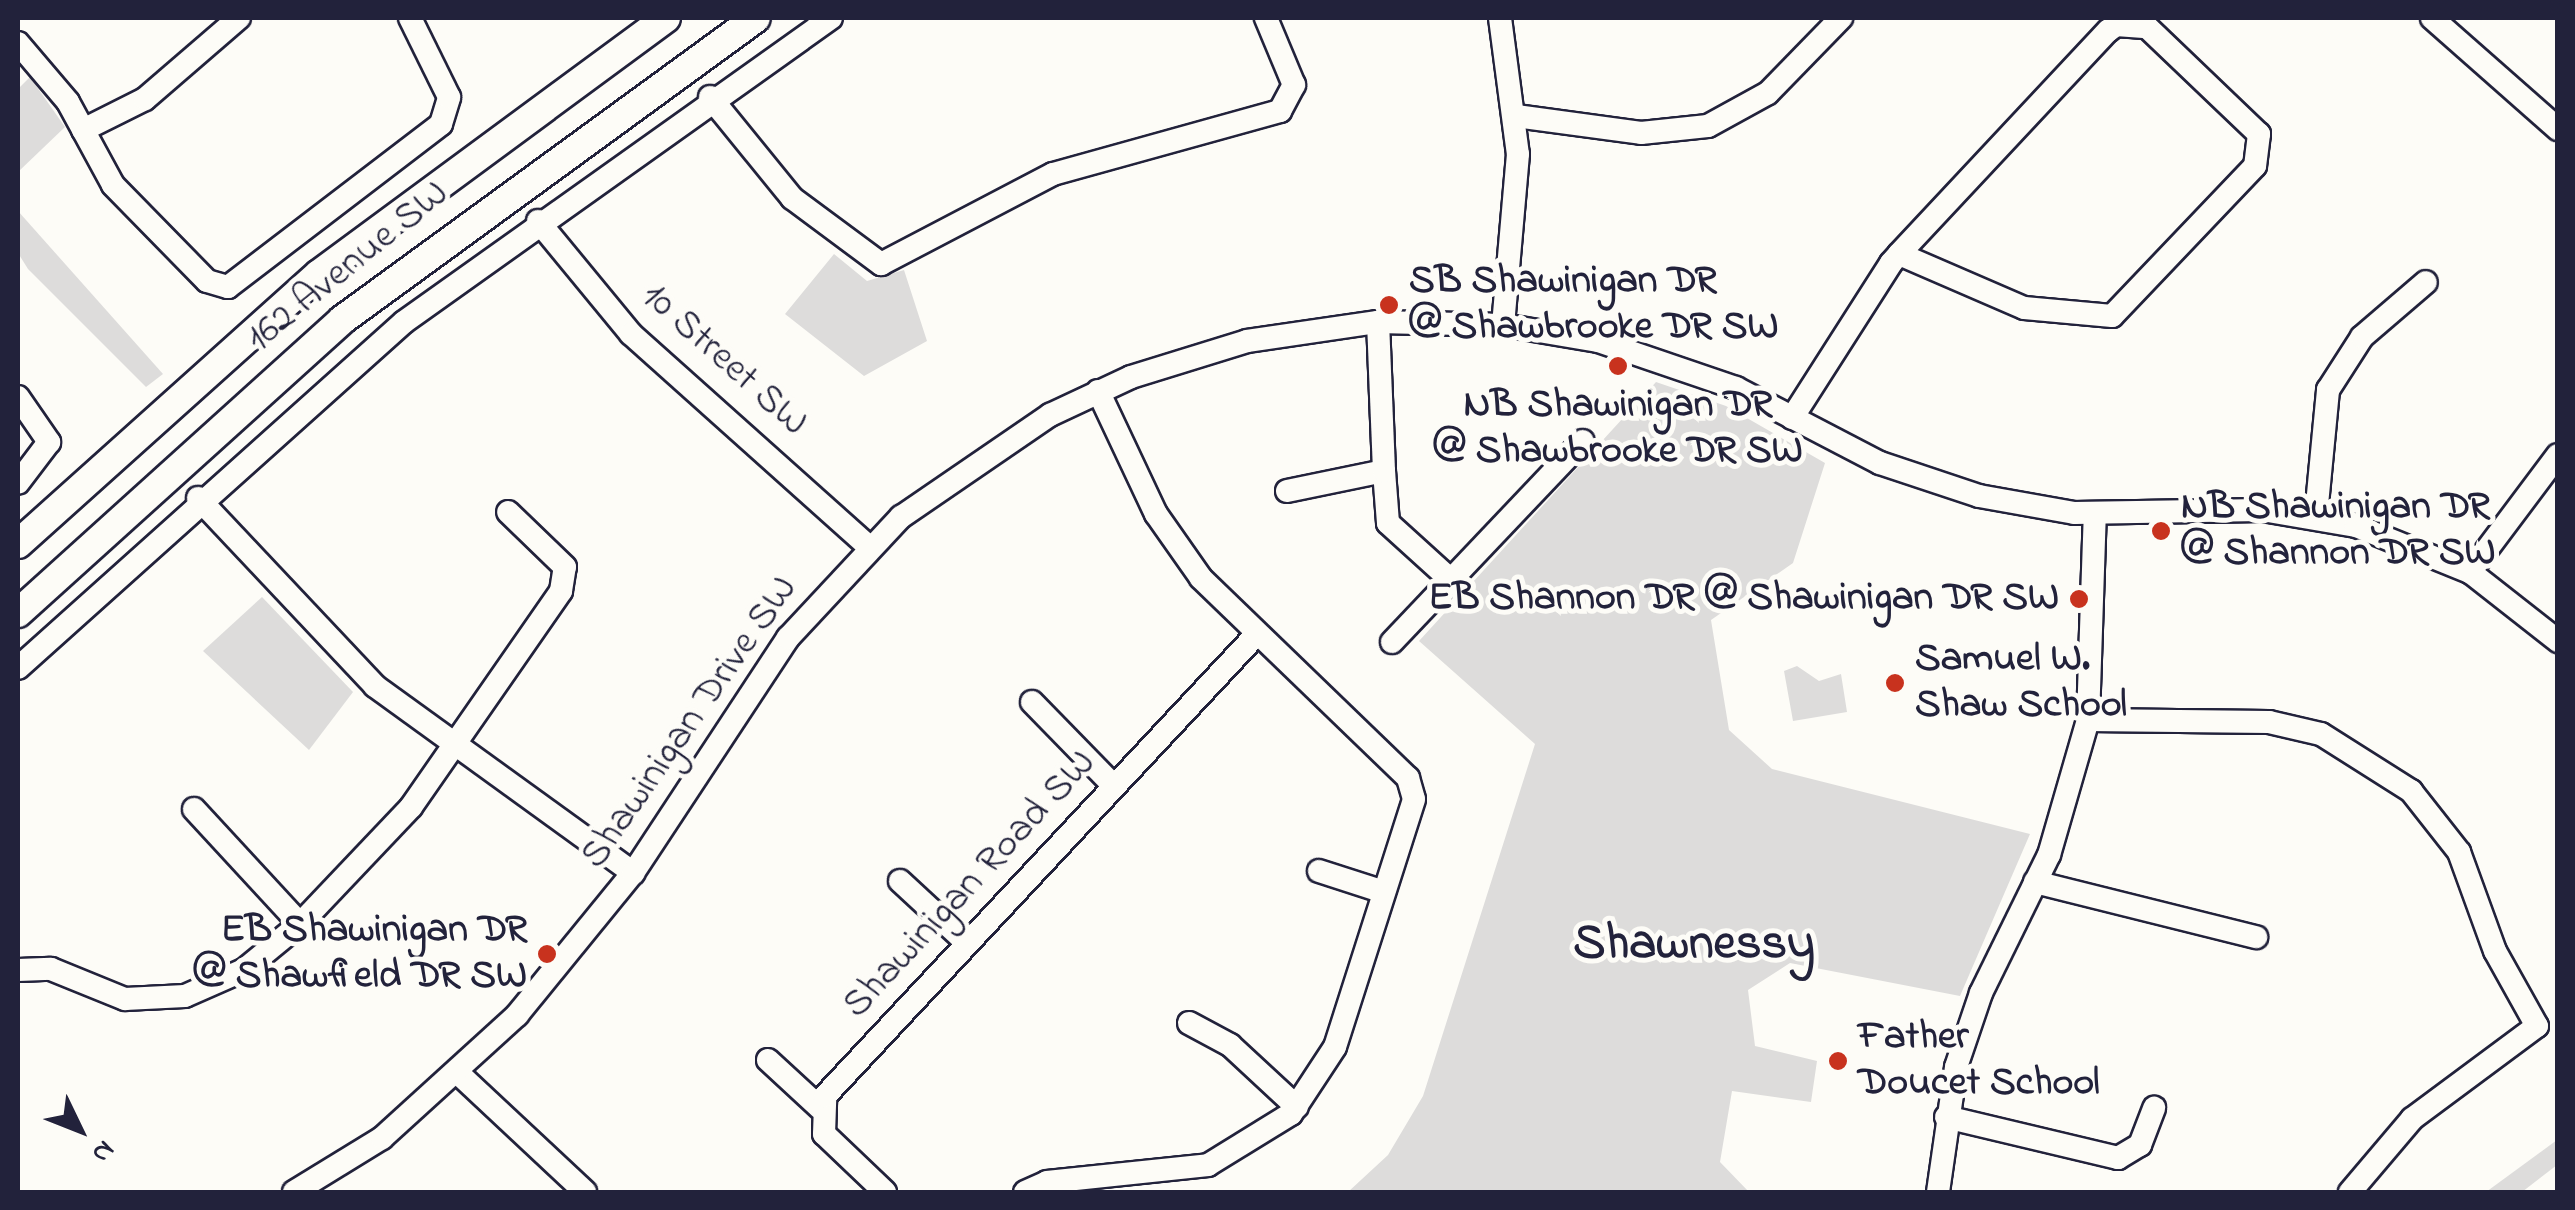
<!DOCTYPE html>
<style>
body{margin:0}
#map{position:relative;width:2575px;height:1210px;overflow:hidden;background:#fdfcf7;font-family:"Indie Flower",sans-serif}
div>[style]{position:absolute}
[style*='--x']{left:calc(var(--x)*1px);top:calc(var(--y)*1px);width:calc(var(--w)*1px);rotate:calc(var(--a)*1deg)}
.green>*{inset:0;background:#dddcdb}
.roads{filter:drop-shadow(2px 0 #22223b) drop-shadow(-2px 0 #22223b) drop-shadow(0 2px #22223b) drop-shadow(0 -2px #22223b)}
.minor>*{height:22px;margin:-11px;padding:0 11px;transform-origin:11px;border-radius:11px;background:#fdfcf7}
.major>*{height:28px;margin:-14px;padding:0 14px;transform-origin:14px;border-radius:14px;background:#fdfcf7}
.dots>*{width:28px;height:28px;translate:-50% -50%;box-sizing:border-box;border:5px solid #fdfcf7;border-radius:50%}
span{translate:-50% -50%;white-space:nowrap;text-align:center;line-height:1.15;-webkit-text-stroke:10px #fdfcf7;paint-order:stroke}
.street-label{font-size:40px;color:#22223b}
.poi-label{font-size:40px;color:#22223b;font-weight:700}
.left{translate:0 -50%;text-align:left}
.right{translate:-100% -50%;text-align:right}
.district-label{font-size:50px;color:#22223b;font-weight:700}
.frame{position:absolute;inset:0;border:20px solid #22223b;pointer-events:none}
.north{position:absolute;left:30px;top:1080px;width:100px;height:100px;-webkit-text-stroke:8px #fdfcf7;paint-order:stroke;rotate:133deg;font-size:28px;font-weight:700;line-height:40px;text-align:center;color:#22223b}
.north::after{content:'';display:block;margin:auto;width:35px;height:45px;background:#22223b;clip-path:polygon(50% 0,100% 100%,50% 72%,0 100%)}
</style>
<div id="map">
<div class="green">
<div style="clip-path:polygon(30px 77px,65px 127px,18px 172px,18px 89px)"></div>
<div style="clip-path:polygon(18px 211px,163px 374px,146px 387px,28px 269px,18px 253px)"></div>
<div style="clip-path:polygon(834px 254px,867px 281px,904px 270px,927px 341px,864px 376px,785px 314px)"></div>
<div style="clip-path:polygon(1656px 382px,1726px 406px,1825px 463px,1793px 563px,1711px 620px,1729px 730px,1772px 769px,2030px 834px,1960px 996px,1790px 963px,1748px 990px,1755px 1046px,1817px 1061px,1811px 1102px,1732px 1091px,1720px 1162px,1749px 1192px,1348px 1192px,1388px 1155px,1423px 1096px,1535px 744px,1419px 641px)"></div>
<div style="clip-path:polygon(262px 597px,353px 692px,309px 750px,203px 651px)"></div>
<div style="clip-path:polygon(1797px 666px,1819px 681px,1841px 674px,1847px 712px,1793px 721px,1784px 671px)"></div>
<div style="clip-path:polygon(2557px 1140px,2557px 1165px,2522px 1192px,2486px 1192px)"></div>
</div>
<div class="roads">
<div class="minor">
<div style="--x:1500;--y:18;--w:137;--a:82.5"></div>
<div style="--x:1518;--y:154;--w:172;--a:95"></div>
<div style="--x:2432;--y:18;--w:168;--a:41.4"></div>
<div style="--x:18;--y:43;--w:77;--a:49.7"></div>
<div style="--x:68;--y:102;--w:94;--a:61.5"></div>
<div style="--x:113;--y:185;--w:134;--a:45.6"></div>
<div style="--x:207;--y:281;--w:22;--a:16"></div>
<div style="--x:228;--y:287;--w:268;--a:-37.4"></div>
<div style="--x:441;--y:124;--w:28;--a:-73"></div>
<div style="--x:449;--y:97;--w:88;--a:-116.3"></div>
<div style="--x:710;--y:97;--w:130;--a:50.9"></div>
<div style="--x:792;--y:198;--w:111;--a:36.6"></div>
<div style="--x:881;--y:264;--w:194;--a:-27.6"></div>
<div style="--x:1053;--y:174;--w:236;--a:-15.5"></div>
<div style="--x:1280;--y:111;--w:30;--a:-62"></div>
<div style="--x:1294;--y:85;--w:73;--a:-112.7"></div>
<div style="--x:1516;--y:116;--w:126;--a:7.7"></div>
<div style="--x:1641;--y:133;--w:67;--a:-6"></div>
<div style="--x:1708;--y:126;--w:68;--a:-28.8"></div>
<div style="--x:1768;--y:93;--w:105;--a:-45.8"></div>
<div style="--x:83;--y:130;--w:69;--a:-26.6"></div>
<div style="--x:145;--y:99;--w:124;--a:-40.8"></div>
<div style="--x:538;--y:221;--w:146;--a:50.5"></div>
<div style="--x:631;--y:334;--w:319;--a:41.8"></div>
<div style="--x:18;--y:397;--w:55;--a:55.4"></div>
<div style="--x:49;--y:442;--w:51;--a:127.1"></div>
<div style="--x:1792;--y:418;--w:184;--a:-57.4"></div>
<div style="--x:1891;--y:263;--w:12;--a:-48"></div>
<div style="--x:1899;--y:254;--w:306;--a:-46.9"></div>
<div style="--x:2108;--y:31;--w:10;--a:-37"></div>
<div style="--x:2116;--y:25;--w:31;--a:4"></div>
<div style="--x:2147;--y:27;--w:155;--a:43.7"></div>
<div style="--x:2259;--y:134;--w:32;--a:97"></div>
<div style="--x:2255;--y:166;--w:207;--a:133.6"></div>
<div style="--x:2112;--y:316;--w:88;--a:-174.8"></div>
<div style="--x:2024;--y:308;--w:136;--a:-156.6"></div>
<div style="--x:1384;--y:471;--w:52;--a:85.6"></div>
<div style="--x:1388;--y:523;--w:86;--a:42.2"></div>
<div style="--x:1287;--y:491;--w:99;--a:-11.7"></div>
<div style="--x:1384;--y:471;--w:149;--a:-92.3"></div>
<div style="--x:198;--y:498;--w:258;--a:46.7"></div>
<div style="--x:375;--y:686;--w:319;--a:35.9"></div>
<div style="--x:2316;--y:515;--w:126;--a:-84.5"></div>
<div style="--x:2328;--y:390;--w:63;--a:-57.3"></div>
<div style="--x:2362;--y:337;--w:84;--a:-40.7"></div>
<div style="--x:2470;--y:572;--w:146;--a:-53.1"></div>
<div style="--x:1392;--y:642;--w:277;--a:-46.5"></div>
<div style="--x:18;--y:668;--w:518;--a:-41.87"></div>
<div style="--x:404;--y:322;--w:524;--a:-35.45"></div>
<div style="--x:1032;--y:702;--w:117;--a:45.7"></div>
<div style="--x:2088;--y:720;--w:181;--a:0.6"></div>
<div style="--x:2269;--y:722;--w:53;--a:13"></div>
<div style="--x:2321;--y:734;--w:107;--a:32.3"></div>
<div style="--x:2411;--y:791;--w:78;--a:51.8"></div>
<div style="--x:2459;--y:852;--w:105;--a:70"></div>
<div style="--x:2495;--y:951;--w:86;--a:60.8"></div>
<div style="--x:2537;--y:1026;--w:156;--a:143.4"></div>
<div style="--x:2412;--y:1119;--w:96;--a:130.3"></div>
<div style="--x:194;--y:809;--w:156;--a:47.3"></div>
<div style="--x:1319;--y:871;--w:68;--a:17.9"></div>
<div style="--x:900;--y:881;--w:91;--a:42.8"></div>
<div style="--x:2035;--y:882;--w:228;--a:14"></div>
<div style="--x:18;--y:970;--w:33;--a:-2"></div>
<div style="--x:51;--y:969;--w:80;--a:22.1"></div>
<div style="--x:125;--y:999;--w:60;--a:-2.9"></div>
<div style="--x:185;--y:996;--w:64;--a:-23.8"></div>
<div style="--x:244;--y:970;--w:72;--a:-39.4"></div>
<div style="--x:300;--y:924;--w:161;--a:-46.5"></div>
<div style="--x:411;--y:807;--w:263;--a:-55.2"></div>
<div style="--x:561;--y:591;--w:24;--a:-81"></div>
<div style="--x:565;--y:567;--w:79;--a:-136"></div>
<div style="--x:1189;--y:1023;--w:47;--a:28.2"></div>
<div style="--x:1230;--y:1045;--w:91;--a:42.8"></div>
<div style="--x:768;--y:1060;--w:71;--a:42.7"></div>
<div style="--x:458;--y:1073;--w:174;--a:43.1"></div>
<div style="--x:1946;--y:1117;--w:177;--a:13.4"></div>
<div style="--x:2118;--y:1158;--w:26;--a:-31"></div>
<div style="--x:2140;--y:1145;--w:40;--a:-69"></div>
<div style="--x:294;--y:1192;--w:103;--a:-31.5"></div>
<div style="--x:382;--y:1138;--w:183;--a:-42.3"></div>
<div style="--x:517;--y:1015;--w:183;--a:-50.8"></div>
<div style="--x:633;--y:873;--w:282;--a:-56.6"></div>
<div style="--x:788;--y:638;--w:166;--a:-47"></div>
<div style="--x:901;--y:517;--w:181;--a:-34.4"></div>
<div style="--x:1050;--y:415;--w:89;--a:-25.1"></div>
<div style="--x:1131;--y:377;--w:121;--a:-17.2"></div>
<div style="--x:1247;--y:341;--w:132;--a:-8.3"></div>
<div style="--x:1378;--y:322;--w:125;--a:1.4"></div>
<div style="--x:1503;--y:325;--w:96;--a:9.6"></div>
<div style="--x:1598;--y:341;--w:146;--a:18.8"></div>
<div style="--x:1736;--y:388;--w:162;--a:27.5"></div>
<div style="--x:1880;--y:463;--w:104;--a:18.4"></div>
<div style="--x:1979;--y:496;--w:97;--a:10.1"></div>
<div style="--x:2074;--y:513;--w:188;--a:-0.9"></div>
<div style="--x:2262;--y:510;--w:95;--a:9.7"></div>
<div style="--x:2356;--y:526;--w:123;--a:22"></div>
<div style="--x:2470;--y:572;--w:112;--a:38.1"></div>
<div style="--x:885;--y:1192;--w:84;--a:-136.4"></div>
<div style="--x:824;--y:1134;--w:38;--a:-88"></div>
<div style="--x:825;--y:1096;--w:631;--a:-46.93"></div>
<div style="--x:1025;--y:1192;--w:24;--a:-24"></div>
<div style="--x:1047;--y:1182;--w:162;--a:-6"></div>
<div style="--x:1208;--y:1165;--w:97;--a:-31.6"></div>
<div style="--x:1291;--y:1114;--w:80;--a:-56.7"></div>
<div style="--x:1335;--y:1047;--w:260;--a:-72.3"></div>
<div style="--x:1414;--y:799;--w:22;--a:-106"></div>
<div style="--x:1408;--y:778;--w:288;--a:-136"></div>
<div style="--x:1201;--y:578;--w:78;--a:-125.1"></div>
<div style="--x:1156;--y:514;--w:136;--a:-115.2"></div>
<div style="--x:1938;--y:1192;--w:126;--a:-81.8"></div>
<div style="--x:1956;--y:1067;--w:78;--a:-71.3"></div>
<div style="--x:1981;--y:993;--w:154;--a:-63.8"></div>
<div style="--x:2049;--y:855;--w:141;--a:-73.9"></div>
<div style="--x:2088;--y:720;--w:207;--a:-88.1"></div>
</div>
<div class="major">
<div style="--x:18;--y:544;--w:404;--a:-41.9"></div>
<div style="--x:319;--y:274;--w:431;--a:-36.4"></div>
<div style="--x:18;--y:613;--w:437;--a:-42.1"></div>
<div style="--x:342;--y:320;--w:512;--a:-36.11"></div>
</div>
</div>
<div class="dots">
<div style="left:1389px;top:305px;background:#c8321e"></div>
<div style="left:1618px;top:366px;background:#c8321e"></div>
<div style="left:2161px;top:531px;background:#c8321e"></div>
<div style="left:2079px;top:599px;background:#c8321e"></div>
<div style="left:1895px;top:683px;background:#c8321e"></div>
<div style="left:547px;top:954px;background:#c8321e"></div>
<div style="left:1838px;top:1061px;background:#c8321e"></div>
</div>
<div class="street-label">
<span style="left:348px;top:267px;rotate:-39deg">162 Avenue SW</span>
<span style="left:724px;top:360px;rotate:42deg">10 Street SW</span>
<span style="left:690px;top:723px;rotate:-55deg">Shawinigan Drive SW</span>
<span style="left:970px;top:885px;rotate:-47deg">Shawinigan Road SW</span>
</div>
<div class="poi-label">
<span class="left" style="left:1409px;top:305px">SB Shawinigan DR<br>@ Shawbrooke DR SW</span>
<span style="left:1618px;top:429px">NB Shawinigan DR<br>@ Shawbrooke DR SW</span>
<span class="left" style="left:2181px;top:531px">NB Shawinigan DR<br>@ Shannon DR SW</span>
<span class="right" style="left:2059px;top:599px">EB Shannon DR @ Shawinigan DR SW</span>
<span class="left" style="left:1915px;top:683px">Samuel W.<br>Shaw School</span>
<span class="right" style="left:527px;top:954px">EB Shawinigan DR<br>@ Shawfield DR SW</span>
<span class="left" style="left:1858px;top:1061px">Father<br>Doucet School</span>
</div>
<div class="district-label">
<span style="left:1694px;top:945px">Shawnessy</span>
</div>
<div class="frame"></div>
<div class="north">N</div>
</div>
